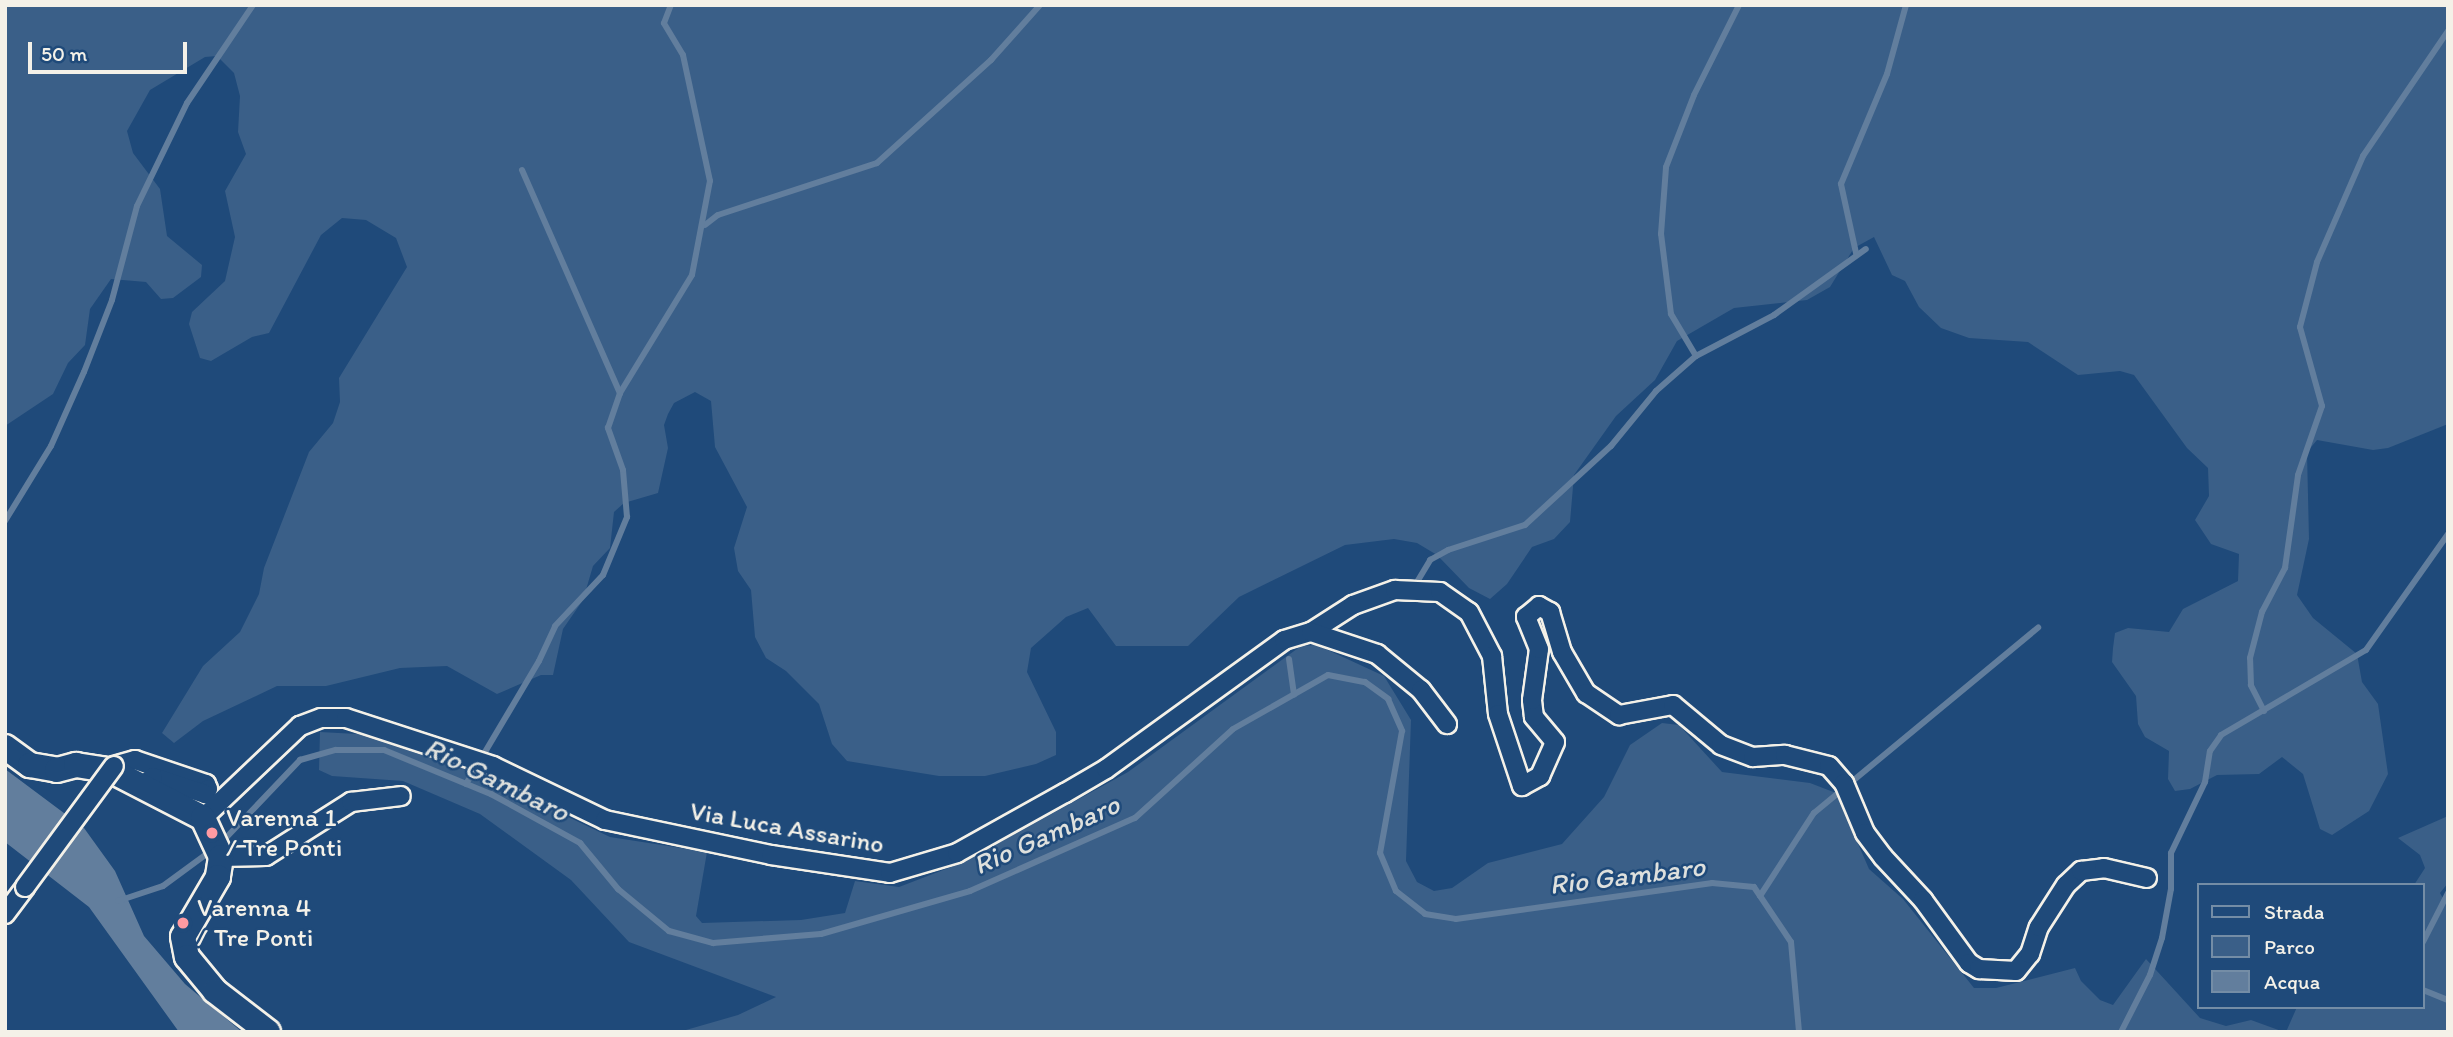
<!DOCTYPE html>
<style>
body{margin:0}
#map{position:relative;width:2453px;height:1037px;overflow:hidden;background:#1f4a7a;font-family:Itim,sans-serif}
div>[style]{position:absolute}
[style*='--x']{left:calc(var(--x)*1px);top:calc(var(--y)*1px);width:calc(var(--w)*1px);rotate:calc(var(--a)*1deg)}
.green>*{inset:0;background:#3a5f88}
.water>*{inset:0;background:#627e9d}
.stream>*{height:6px;margin:-3px;padding:0 3px;transform-origin:3px;border-radius:3px;background:#627e9d}
.roads{filter:drop-shadow(2px 0 #f4f1e8) drop-shadow(-2px 0 #f4f1e8) drop-shadow(0 2px #f4f1e8) drop-shadow(0 -2px #f4f1e8)}
.street>*{height:18px;margin:-9px;padding:0 9px;transform-origin:9px;border-radius:9px;background:#1f4a7a}
.secondary>*{height:24px;margin:-12px;padding:0 12px;transform-origin:12px;border-radius:12px;background:#1f4a7a}
.bridges{filter:drop-shadow(2px 0 #f4f1e8) drop-shadow(-2px 0 #f4f1e8) drop-shadow(0 2px #f4f1e8) drop-shadow(0 -2px #f4f1e8)}
.street-bridge>*{height:18px;margin:-9px;padding:0 9px;transform-origin:9px;border-radius:9px;background:#1f4a7a}
.dots>*{width:19px;height:19px;translate:-50% -50%;box-sizing:border-box;border:4px solid #1f4a7a;border-radius:50%}
span{translate:-50% -50%;white-space:nowrap;text-align:center;line-height:1.15;-webkit-text-stroke:5px #1f4a7a;paint-order:stroke}
.poi-label{font-size:26px;color:#f4f1e8}
.left{translate:0 -50%;text-align:left}
.street-label{font-size:26px;color:#f4f1e8}
.water-label{font-size:28px;color:#dee0dd;font-style:italic}
.frame{position:absolute;inset:0;border:7px solid #f4f1e8;pointer-events:none}
.legend{position:absolute;left:2197px;top:883px;width:228px;height:126px;box-sizing:border-box;background:#1f4a7a;border:2px solid #748da6;margin:0;padding:9px 12px;list-style:none;font-size:21px;color:#f4f1e8}
.legend li{display:flex;align-items:center;gap:14px;height:35px}
.legend b{width:35px;border:2px solid #748da6}
.scale{position:absolute;left:28px;top:42px;width:159px;height:32px;box-sizing:border-box;border:4px solid #f4f1e8;border-top:0;padding-left:9px;font-size:21px;line-height:24px;white-space:nowrap;color:#f4f1e8;-webkit-text-stroke:5px #1f4a7a;paint-order:stroke}
</style>
<div id="map">
<div class="green">
<div style="clip-path:polygon(5px 5px,2448px 5px,2448px 424px,2388px 448px,2373px 450px,2317px 440px,2307px 452px,2309px 539px,2297px 595px,2313px 618px,2357px 654px,2362px 682px,2378px 704px,2388px 774px,2369px 811px,2332px 835px,2320px 829px,2303px 774px,2282px 757px,2259px 774px,2217px 775px,2190px 789px,2175px 791px,2168px 779px,2169px 751px,2145px 737px,2138px 724px,2136px 696px,2112px 662px,2113px 648px,2115px 633px,2128px 628px,2169px 632px,2183px 609px,2238px 581px,2239px 554px,2211px 544px,2195px 520px,2209px 496px,2208px 468px,2187px 448px,2134px 375px,2120px 371px,2078px 375px,2028px 342px,1969px 338px,1941px 328px,1919px 307px,1905px 281px,1892px 275px,1874px 237px,1854px 248px,1830px 287px,1807px 300px,1734px 308px,1677px 341px,1655px 380px,1616px 416px,1574px 475px,1570px 522px,1554px 539px,1532px 547px,1507px 584px,1490px 599px,1469px 588px,1437px 555px,1417px 543px,1394px 539px,1345px 545px,1239px 597px,1188px 646px,1116px 646px,1088px 608px,1066px 617px,1031px 648px,1027px 672px,1056px 732px,1056px 755px,1036px 764px,985px 776px,939px 776px,847px 761px,832px 744px,819px 704px,786px 671px,766px 658px,755px 637px,751px 590px,738px 571px,734px 548px,747px 507px,715px 447px,711px 401px,695px 392px,674px 403px,668px 414px,664px 425px,668px 448px,658px 493px,624px 503px,614px 512px,610px 548px,593px 566px,583px 600px,563px 629px,553px 675px,541px 675px,497px 694px,447px 666px,400px 668px,326px 686px,277px 686px,203px 721px,174px 743px,162px 733px,203px 666px,240px 632px,259px 594px,264px 568px,309px 452px,333px 423px,340px 402px,339px 378px,407px 267px,396px 238px,366px 220px,342px 218px,321px 235px,269px 333px,252px 337px,211px 361px,200px 358px,189px 324px,192px 312px,225px 281px,235px 237px,225px 191px,246px 154px,238px 132px,240px 96px,234px 73px,217px 56px,205px 57px,150px 90px,127px 131px,133px 153px,160px 189px,167px 236px,202px 265px,201px 277px,173px 298px,161px 299px,146px 282px,111px 279px,90px 309px,85px 345px,68px 363px,53px 394px,5px 426px)"></div>
<div style="clip-path:polygon(1317px 645px,1384px 676px,1411px 720px,1406px 861px,1417px 882px,1434px 891px,1452px 888px,1488px 863px,1562px 844px,1604px 797px,1630px 745px,1662px 723px,1679px 725px,1722px 772px,1810px 783px,1836px 793px,1869px 869px,1903px 899px,1974px 988px,1996px 988px,2075px 968px,2081px 981px,2100px 1000px,2113px 1005px,2146px 959px,2200px 1018px,2226px 1026px,2251px 1020px,2284px 1032px,679px 1032px,738px 1015px,776px 997px,629px 942px,571px 880px,480px 814px,403px 781px,332px 776px,319px 770px,320px 732px,375px 735px,477px 773px,610px 837px,707px 852px,696px 916px,702px 923px,801px 920px,845px 913px,855px 881px,899px 887px,964px 862px,1128px 772px,1301px 646px)"></div>
<div style="clip-path:polygon(2448px 816px,2448px 883px,2440px 893px,2448px 907px,2448px 1032px,2286px 1032px,2297px 1007px,2423px 1007px,2423px 885px,2414px 885px,2425px 868px,2420px 855px,2398px 838px)"></div>
</div>
<div class="water">
<div style="clip-path:polygon(5px 769px,84px 828px,115px 871px,144px 936px,185px 984px,242px 1032px,179px 1032px,89px 907px,5px 842px)"></div>
</div>
<div class="stream">
<div style="--x:522;--y:170;--w:244;--a:66.3"></div>
<div style="--x:705;--y:225;--w:16;--a:-38"></div>
<div style="--x:718;--y:215;--w:167;--a:-18.1"></div>
<div style="--x:877;--y:163;--w:154;--a:-42.1"></div>
<div style="--x:991;--y:60;--w:74;--a:-48.3"></div>
<div style="--x:1856;--y:253;--w:71;--a:-102.3"></div>
<div style="--x:1841;--y:184;--w:119;--a:-67.3"></div>
<div style="--x:1887;--y:74;--w:72;--a:-74.6"></div>
<div style="--x:1696;--y:356;--w:49;--a:-120.8"></div>
<div style="--x:1671;--y:314;--w:81;--a:-97.1"></div>
<div style="--x:1661;--y:234;--w:67;--a:-85.7"></div>
<div style="--x:1666;--y:167;--w:77;--a:-68.7"></div>
<div style="--x:1694;--y:95;--w:101;--a:-63.4"></div>
<div style="--x:5;--y:521;--w:88;--a:-58.5"></div>
<div style="--x:51;--y:446;--w:81;--a:-66"></div>
<div style="--x:84;--y:372;--w:77;--a:-68.7"></div>
<div style="--x:112;--y:300;--w:97;--a:-75.1"></div>
<div style="--x:137;--y:206;--w:114;--a:-64.1"></div>
<div style="--x:187;--y:103;--w:118;--a:-56"></div>
<div style="--x:1417;--y:582;--w:26;--a:-59"></div>
<div style="--x:1430;--y:560;--w:21;--a:-29"></div>
<div style="--x:1448;--y:550;--w:81;--a:-18"></div>
<div style="--x:1525;--y:525;--w:117;--a:-42.6"></div>
<div style="--x:1611;--y:446;--w:71;--a:-50.7"></div>
<div style="--x:1656;--y:391;--w:53;--a:-41.2"></div>
<div style="--x:1696;--y:356;--w:88;--a:-27.7"></div>
<div style="--x:1774;--y:315;--w:113;--a:-35.7"></div>
<div style="--x:1289;--y:659;--w:36;--a:82"></div>
<div style="--x:2264;--y:711;--w:29;--a:-117"></div>
<div style="--x:2251;--y:685;--w:27;--a:-92"></div>
<div style="--x:2250;--y:658;--w:48;--a:-75.4"></div>
<div style="--x:2262;--y:612;--w:50;--a:-62.4"></div>
<div style="--x:2285;--y:568;--w:94;--a:-82"></div>
<div style="--x:2298;--y:475;--w:73;--a:-70.8"></div>
<div style="--x:2322;--y:406;--w:82;--a:-105.6"></div>
<div style="--x:2300;--y:327;--w:67;--a:-75.3"></div>
<div style="--x:2317;--y:262;--w:116;--a:-66.5"></div>
<div style="--x:2363;--y:156;--w:151;--a:-55.8"></div>
<div style="--x:466;--y:784;--w:143;--a:-59.3"></div>
<div style="--x:539;--y:661;--w:38;--a:-65"></div>
<div style="--x:555;--y:626;--w:70;--a:-46.7"></div>
<div style="--x:603;--y:575;--w:63;--a:-67.5"></div>
<div style="--x:627;--y:517;--w:47;--a:-94.9"></div>
<div style="--x:623;--y:470;--w:45;--a:-109.7"></div>
<div style="--x:608;--y:428;--w:37;--a:-71"></div>
<div style="--x:620;--y:393;--w:138;--a:-58.6"></div>
<div style="--x:692;--y:275;--w:96;--a:-79.2"></div>
<div style="--x:710;--y:181;--w:129;--a:-102.1"></div>
<div style="--x:683;--y:55;--w:37;--a:-121"></div>
<div style="--x:664;--y:23;--w:19;--a:-69"></div>
<div style="--x:221;--y:843;--w:115;--a:-46.4"></div>
<div style="--x:300;--y:760;--w:37;--a:-16"></div>
<div style="--x:336;--y:750;--w:48;--a:0"></div>
<div style="--x:384;--y:750;--w:116;--a:22.4"></div>
<div style="--x:491;--y:794;--w:102;--a:28.8"></div>
<div style="--x:580;--y:843;--w:60;--a:50.4"></div>
<div style="--x:618;--y:889;--w:66;--a:39.5"></div>
<div style="--x:669;--y:931;--w:46;--a:15.3"></div>
<div style="--x:713;--y:943;--w:108;--a:-4.8"></div>
<div style="--x:821;--y:934;--w:155;--a:-16.1"></div>
<div style="--x:970;--y:891;--w:180;--a:-23.9"></div>
<div style="--x:1135;--y:818;--w:132;--a:-42.2"></div>
<div style="--x:1233;--y:729;--w:109;--a:-29.6"></div>
<div style="--x:1328;--y:675;--w:38;--a:11"></div>
<div style="--x:1365;--y:682;--w:29;--a:36"></div>
<div style="--x:1388;--y:699;--w:35;--a:66"></div>
<div style="--x:1402;--y:731;--w:124;--a:100.2"></div>
<div style="--x:1380;--y:853;--w:41;--a:67.2"></div>
<div style="--x:1396;--y:891;--w:37;--a:38"></div>
<div style="--x:1425;--y:914;--w:31;--a:9"></div>
<div style="--x:1456;--y:919;--w:259;--a:-8"></div>
<div style="--x:1712;--y:883;--w:42;--a:5.4"></div>
<div style="--x:1754;--y:887;--w:66;--a:56.1"></div>
<div style="--x:1791;--y:942;--w:90;--a:84.9"></div>
<div style="--x:1760;--y:896;--w:99;--a:-57"></div>
<div style="--x:1814;--y:813;--w:291;--a:-39.6"></div>
<div style="--x:118;--y:901;--w:47;--a:-18.4"></div>
<div style="--x:163;--y:886;--w:61;--a:-36.3"></div>
<div style="--x:2423;--y:942;--w:55;--a:-63"></div>
<div style="--x:2423;--y:990;--w:27;--a:22"></div>
<div style="--x:2121;--y:1032;--w:64;--a:-63"></div>
<div style="--x:2150;--y:975;--w:39;--a:-72"></div>
<div style="--x:2162;--y:938;--w:50;--a:-79.6"></div>
<div style="--x:2171;--y:889;--w:36;--a:-90"></div>
<div style="--x:2171;--y:853;--w:79;--a:-64.4"></div>
<div style="--x:2205;--y:782;--w:31;--a:-81"></div>
<div style="--x:2210;--y:751;--w:19;--a:-55"></div>
<div style="--x:2221;--y:735;--w:168;--a:-30.4"></div>
<div style="--x:2366;--y:650;--w:142;--a:-54.7"></div>
</div>
<div class="roads">
<div class="street">
<div style="--x:1311;--y:632;--w:50;--a:-32.7"></div>
<div style="--x:1353;--y:605;--w:45;--a:-19.7"></div>
<div style="--x:1395;--y:590;--w:45;--a:2.5"></div>
<div style="--x:1440;--y:592;--w:35;--a:35"></div>
<div style="--x:1469;--y:612;--w:50;--a:62.4"></div>
<div style="--x:1492;--y:656;--w:58;--a:84.1"></div>
<div style="--x:1498;--y:714;--w:76;--a:71.6"></div>
<div style="--x:1522;--y:786;--w:21;--a:-29"></div>
<div style="--x:1540;--y:776;--w:37;--a:-66"></div>
<div style="--x:1555;--y:742;--w:33;--a:-130"></div>
<div style="--x:1534;--y:717;--w:17;--a:-97"></div>
<div style="--x:1532;--y:700;--w:51;--a:-82.2"></div>
<div style="--x:1539;--y:649;--w:35;--a:-112"></div>
<div style="--x:1526;--y:617;--w:17;--a:-40"></div>
<div style="--x:1539;--y:606;--w:13;--a:29"></div>
<div style="--x:1550;--y:612;--w:42;--a:73.3"></div>
<div style="--x:1562;--y:652;--w:48;--a:59.7"></div>
<div style="--x:1586;--y:693;--w:40;--a:34"></div>
<div style="--x:1619;--y:715;--w:55;--a:-10.5"></div>
<div style="--x:1673;--y:705;--w:62;--a:39.8"></div>
<div style="--x:1721;--y:745;--w:34;--a:21"></div>
<div style="--x:1753;--y:757;--w:32;--a:-4"></div>
<div style="--x:1785;--y:755;--w:45;--a:14"></div>
<div style="--x:1829;--y:766;--w:23;--a:49"></div>
<div style="--x:1844;--y:783;--w:54;--a:67.2"></div>
<div style="--x:1865;--y:833;--w:30;--a:53"></div>
<div style="--x:1883;--y:857;--w:59;--a:47.1"></div>
<div style="--x:1923;--y:900;--w:78;--a:53.9"></div>
<div style="--x:1969;--y:963;--w:12;--a:31"></div>
<div style="--x:1979;--y:969;--w:37;--a:3"></div>
<div style="--x:2016;--y:971;--w:22;--a:-51"></div>
<div style="--x:2030;--y:954;--w:28;--a:-72"></div>
<div style="--x:2039;--y:927;--w:50;--a:-57.3"></div>
<div style="--x:2066;--y:885;--w:21;--a:-43"></div>
<div style="--x:2081;--y:871;--w:23;--a:-7"></div>
<div style="--x:2104;--y:868;--w:44;--a:13.1"></div>
<div style="--x:114;--y:766;--w:22;--a:-16"></div>
<div style="--x:135;--y:760;--w:75;--a:18.7"></div>
<div style="--x:206;--y:784;--w:5;--a:68"></div>
<div style="--x:208;--y:789;--w:6;--a:121"></div>
<div style="--x:205;--y:794;--w:55;--a:-161.9"></div>
<div style="--x:153;--y:777;--w:14;--a:141"></div>
<div style="--x:203;--y:818;--w:134;--a:-43.5"></div>
<div style="--x:300;--y:726;--w:22;--a:-21"></div>
<div style="--x:321;--y:718;--w:25;--a:0"></div>
<div style="--x:346;--y:718;--w:155;--a:18.1"></div>
<div style="--x:493;--y:766;--w:124;--a:25.7"></div>
<div style="--x:605;--y:820;--w:170;--a:11.9"></div>
<div style="--x:771;--y:855;--w:120;--a:8.6"></div>
<div style="--x:890;--y:873;--w:70;--a:-16.6"></div>
<div style="--x:957;--y:853;--w:124;--a:-29.1"></div>
<div style="--x:1065;--y:793;--w:48;--a:-30.3"></div>
<div style="--x:1106;--y:769;--w:220;--a:-35.9"></div>
<div style="--x:1284;--y:640;--w:28;--a:-17"></div>
<div style="--x:1311;--y:632;--w:70;--a:18.4"></div>
<div style="--x:1377;--y:654;--w:57;--a:39.3"></div>
<div style="--x:1421;--y:690;--w:43;--a:52.6"></div>
<div style="--x:221;--y:857;--w:45;--a:-1.3"></div>
<div style="--x:266;--y:856;--w:101;--a:-32.4"></div>
<div style="--x:351;--y:802;--w:50;--a:-6.8"></div>
<div style="--x:5;--y:914;--w:34;--a:-53"></div>
</div>
<div class="secondary">
<div style="--x:5;--y:747;--w:31;--a:36"></div>
<div style="--x:30;--y:765;--w:27;--a:10"></div>
<div style="--x:57;--y:770;--w:20;--a:-15"></div>
<div style="--x:76;--y:765;--w:36;--a:9"></div>
<div style="--x:112;--y:771;--w:102;--a:27.3"></div>
<div style="--x:203;--y:818;--w:43;--a:65.2"></div>
<div style="--x:221;--y:857;--w:20;--a:99"></div>
<div style="--x:218;--y:877;--w:69;--a:120.3"></div>
<div style="--x:183;--y:937;--w:20;--a:79"></div>
<div style="--x:187;--y:957;--w:44;--a:50.5"></div>
<div style="--x:215;--y:991;--w:67;--a:37.7"></div>
</div>
</div>
<div class="bridges">
<div class="street-bridge">
<div style="--x:25;--y:887;--w:150;--a:-53.7"></div>
</div>
</div>
<div class="dots">
<div style="left:212px;top:833px;background:#ff9aa2"></div>
<div style="left:183px;top:923px;background:#ff9aa2"></div>
</div>
<div class="poi-label">
<span class="left" style="left:226px;top:833px">Varenna 1<br>/ Tre Ponti</span>
<span class="left" style="left:197px;top:923px">Varenna 4<br>/ Tre Ponti</span>
</div>
<div class="street-label">
<span style="left:787px;top:828px;rotate:10deg">Via Luca Assarino</span>
</div>
<div class="water-label">
<span style="left:497px;top:779px;rotate:26deg">Rio Gambaro</span>
<span style="left:1046px;top:834px;rotate:-24deg">Rio Gambaro</span>
<span style="left:1627px;top:875px;rotate:-7deg">Rio Gambaro</span>
</div>
<div class="frame"></div>
<ul class="legend">
<li><b style="height:9px;background:#1f4a7a"></b>Strada</li>
<li><b style="height:19px;background:#3a5f88"></b>Parco</li>
<li><b style="height:19px;background:#627e9d"></b>Acqua</li>
</ul>
<div class="scale">50 m</div>
</div>
